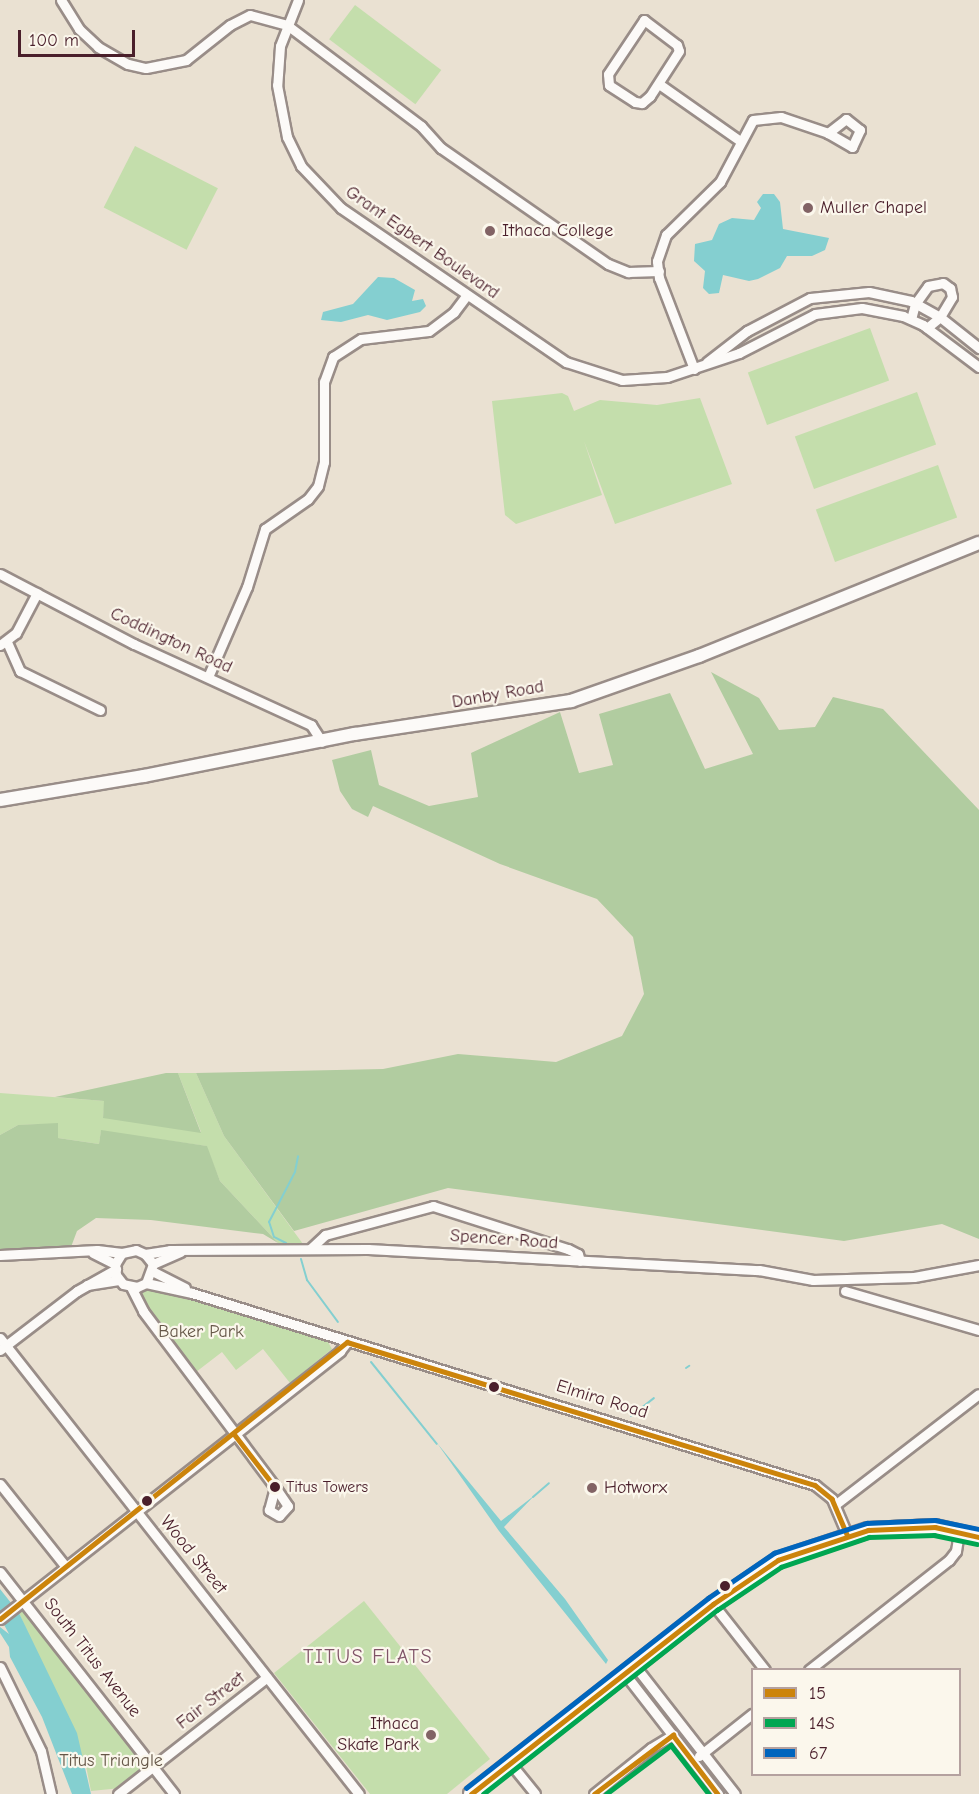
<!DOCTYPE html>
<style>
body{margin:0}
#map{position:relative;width:979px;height:1794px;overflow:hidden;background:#eae1d2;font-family:"Comic Neue",sans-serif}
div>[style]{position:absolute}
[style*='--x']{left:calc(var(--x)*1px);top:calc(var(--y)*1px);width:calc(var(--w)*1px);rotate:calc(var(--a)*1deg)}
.green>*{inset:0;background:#c4deac;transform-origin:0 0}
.forest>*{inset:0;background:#b1cca0}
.water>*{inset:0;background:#84cfd0}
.stream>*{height:2px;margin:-1px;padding:0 1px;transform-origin:1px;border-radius:1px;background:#84cfd0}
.roads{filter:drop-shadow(2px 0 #998d88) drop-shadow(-2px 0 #998d88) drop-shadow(0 2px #998d88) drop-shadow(0 -2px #998d88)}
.minor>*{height:9px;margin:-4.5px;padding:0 4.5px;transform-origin:4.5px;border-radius:4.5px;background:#fcfaf8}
.major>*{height:12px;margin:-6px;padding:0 6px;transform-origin:6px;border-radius:6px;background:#fcfaf8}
.highway>*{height:14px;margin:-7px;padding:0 7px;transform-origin:7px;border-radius:7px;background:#fcfaf8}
.bus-1>*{height:4.5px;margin:-2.25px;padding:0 2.25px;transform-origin:2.25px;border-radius:2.25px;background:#cc840b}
.bus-2>*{height:4.5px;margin:-2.25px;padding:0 2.25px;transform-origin:2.25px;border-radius:2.25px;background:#00a651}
.bus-3>*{height:4.5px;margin:-2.25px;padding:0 2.25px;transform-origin:2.25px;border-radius:2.25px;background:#0065bd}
.dots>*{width:16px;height:16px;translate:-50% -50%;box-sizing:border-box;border:3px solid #fbf7ec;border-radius:50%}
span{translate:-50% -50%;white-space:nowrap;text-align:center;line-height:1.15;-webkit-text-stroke:4.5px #fbf7ec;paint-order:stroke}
.bus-label{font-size:16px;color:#4a1f2b}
.left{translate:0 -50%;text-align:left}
.poi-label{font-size:18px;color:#4a1f2b}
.right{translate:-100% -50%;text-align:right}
.street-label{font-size:18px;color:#4a1f2b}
.park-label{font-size:18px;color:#655748}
.neighbourhood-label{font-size:20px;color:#7f5367;letter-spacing:1.5px}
.legend{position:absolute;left:751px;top:1668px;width:210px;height:108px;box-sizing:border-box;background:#fbf7ec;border:2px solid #b4a19f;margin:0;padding:8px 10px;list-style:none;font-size:18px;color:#4a1f2b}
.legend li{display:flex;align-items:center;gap:12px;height:30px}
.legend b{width:30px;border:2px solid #b4a19f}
.scale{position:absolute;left:18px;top:30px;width:117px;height:27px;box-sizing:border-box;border:3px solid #4a1f2b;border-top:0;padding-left:8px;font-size:18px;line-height:21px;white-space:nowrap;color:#4a1f2b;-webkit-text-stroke:4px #fbf7ec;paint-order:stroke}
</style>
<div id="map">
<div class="green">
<div style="left:355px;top:5px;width:108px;height:43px;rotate:37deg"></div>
<div style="left:135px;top:146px;width:93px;height:69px;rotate:27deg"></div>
<div style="left:870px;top:328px;width:56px;height:130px;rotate:70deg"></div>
<div style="left:917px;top:392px;width:56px;height:130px;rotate:70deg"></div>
<div style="clip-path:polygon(562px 393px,568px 396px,574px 411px,600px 400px,657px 405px,700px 398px,732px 484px,615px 524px,584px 441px,602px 495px,516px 524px,505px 515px,492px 401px)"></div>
<div style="left:938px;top:465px;width:56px;height:130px;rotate:70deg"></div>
<div style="clip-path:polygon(178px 1073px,196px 1073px,224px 1136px,303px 1244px,278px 1243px,220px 1181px,206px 1146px,101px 1131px,99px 1144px,58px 1138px,58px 1124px,18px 1125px,0 1135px,0 1093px,105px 1101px,103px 1117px,201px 1132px)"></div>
<div style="clip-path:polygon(153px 1287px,328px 1342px,332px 1349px,290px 1383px,263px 1349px,236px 1370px,222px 1352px,196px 1372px,136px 1290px)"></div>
<div style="clip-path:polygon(364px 1601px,490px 1759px,447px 1794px,370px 1794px,274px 1673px)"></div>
<div style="clip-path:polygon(23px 1611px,148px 1766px,121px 1788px,91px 1791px,86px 1766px,19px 1613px)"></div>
</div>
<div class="forest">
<div style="clip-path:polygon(711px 672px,759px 698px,779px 730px,815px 727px,833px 697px,883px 709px,979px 810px,979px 1239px,942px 1224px,844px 1241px,448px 1188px,294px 1231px,224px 1136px,196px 1073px,383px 1069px,458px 1054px,556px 1062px,622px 1036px,644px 994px,633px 937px,597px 899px,500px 864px,373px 806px,368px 817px,352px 809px,340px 791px,332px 760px,371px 750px,379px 785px,429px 806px,478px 797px,471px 753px,560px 712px,579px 773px,613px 765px,599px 714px,670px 693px,705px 769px,753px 754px)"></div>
<div style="clip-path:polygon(166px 1073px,178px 1073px,201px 1133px,103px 1118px,104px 1101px,55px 1097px)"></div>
<div style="clip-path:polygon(58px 1123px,58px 1138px,99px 1144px,101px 1130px,207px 1146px,220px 1181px,278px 1243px,263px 1234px,151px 1220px,96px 1218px,77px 1231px,71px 1247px,0 1251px,0 1135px,18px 1125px)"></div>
</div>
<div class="water">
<div style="clip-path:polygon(763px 194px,774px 194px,780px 202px,783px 229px,829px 238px,825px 250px,812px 256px,787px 256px,780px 268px,758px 279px,749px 281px,723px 275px,719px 293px,709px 294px,703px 288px,705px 271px,694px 261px,695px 244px,712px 240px,719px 224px,732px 218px,754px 220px,761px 208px,757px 202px)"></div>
<div style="clip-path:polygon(378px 277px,394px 278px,415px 290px,412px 301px,423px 299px,426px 306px,420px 312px,387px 320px,368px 315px,341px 322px,321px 320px,323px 312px,353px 304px)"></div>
<div style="clip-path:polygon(437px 1443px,501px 1521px,535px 1495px,504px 1527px,565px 1599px,608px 1660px,606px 1664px,499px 1531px)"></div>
<div style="clip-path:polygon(0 1589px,19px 1613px,77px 1733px,91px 1794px,72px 1794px,42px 1717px,10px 1657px,9px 1647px,0 1633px,0 1627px,9px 1634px,0 1617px)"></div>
</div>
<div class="stream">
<div style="--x:286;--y:1243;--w:13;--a:-153"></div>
<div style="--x:274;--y:1237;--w:16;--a:-108"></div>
<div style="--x:269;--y:1222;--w:56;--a:-62.5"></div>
<div style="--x:295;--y:1172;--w:16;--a:-79"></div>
<div style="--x:301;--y:1259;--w:22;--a:74"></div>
<div style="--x:307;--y:1280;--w:52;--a:53.6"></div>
<div style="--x:371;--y:1362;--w:105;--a:51.2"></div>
<div style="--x:686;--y:1368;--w:4;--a:-34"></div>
<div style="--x:631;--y:1416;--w:29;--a:-38"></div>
<div style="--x:533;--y:1497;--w:21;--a:-41"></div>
</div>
<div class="roads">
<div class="minor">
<div style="--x:61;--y:0;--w:34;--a:58"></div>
<div style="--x:79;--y:29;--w:26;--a:43"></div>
<div style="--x:98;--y:47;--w:34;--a:30"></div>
<div style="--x:128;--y:64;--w:18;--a:13"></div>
<div style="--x:146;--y:68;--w:41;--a:-11.3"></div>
<div style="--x:186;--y:60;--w:56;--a:-38.5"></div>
<div style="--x:230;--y:25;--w:22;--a:-27"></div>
<div style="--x:250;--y:15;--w:38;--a:15"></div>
<div style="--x:287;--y:25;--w:168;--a:37"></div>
<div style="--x:421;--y:126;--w:30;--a:48"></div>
<div style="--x:441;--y:148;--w:203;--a:34.8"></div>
<div style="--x:608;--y:264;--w:22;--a:22"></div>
<div style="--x:628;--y:272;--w:31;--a:-2"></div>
<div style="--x:298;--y:0;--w:49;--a:111.4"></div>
<div style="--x:280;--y:46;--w:39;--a:94"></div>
<div style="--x:277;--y:85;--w:53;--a:79.1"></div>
<div style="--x:287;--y:137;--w:32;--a:64"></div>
<div style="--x:301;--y:166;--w:58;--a:46.4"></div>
<div style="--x:341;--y:208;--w:273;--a:34.4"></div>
<div style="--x:566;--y:362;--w:59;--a:17.8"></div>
<div style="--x:622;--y:380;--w:45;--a:-3.8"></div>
<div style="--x:667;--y:377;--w:76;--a:-18.4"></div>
<div style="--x:739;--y:353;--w:85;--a:-27.2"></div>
<div style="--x:815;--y:314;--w:47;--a:-7.3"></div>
<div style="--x:862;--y:308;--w:42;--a:11"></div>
<div style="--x:903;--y:316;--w:22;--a:24"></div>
<div style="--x:923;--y:325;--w:70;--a:36.9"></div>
<div style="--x:644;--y:20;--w:41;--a:37.1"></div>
<div style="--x:677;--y:45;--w:6;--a:72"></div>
<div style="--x:679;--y:51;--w:54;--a:122.8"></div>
<div style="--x:650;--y:96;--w:11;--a:139"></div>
<div style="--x:642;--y:103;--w:7;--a:-172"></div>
<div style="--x:635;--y:102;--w:31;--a:-147"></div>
<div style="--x:609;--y:85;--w:11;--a:-95"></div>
<div style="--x:608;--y:74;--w:65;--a:-56.3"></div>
<div style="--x:659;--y:84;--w:99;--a:35.1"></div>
<div style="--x:911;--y:319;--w:16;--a:-75"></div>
<div style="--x:915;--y:304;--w:22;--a:-54"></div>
<div style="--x:928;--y:286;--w:15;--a:-11"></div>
<div style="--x:943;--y:283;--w:9;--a:36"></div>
<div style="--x:950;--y:288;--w:9;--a:77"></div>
<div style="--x:952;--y:297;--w:23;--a:121"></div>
<div style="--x:940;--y:317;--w:17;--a:140"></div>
<div style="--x:707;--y:362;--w:51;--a:-37.8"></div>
<div style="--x:747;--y:331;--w:71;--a:-27.6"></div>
<div style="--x:810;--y:298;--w:59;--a:-5.8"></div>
<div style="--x:869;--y:292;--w:43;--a:12.1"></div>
<div style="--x:911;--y:301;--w:33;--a:29"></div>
<div style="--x:940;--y:317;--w:50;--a:38.5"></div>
<div style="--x:694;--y:369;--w:97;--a:-111"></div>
<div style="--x:659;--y:278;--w:17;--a:-97"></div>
<div style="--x:657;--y:261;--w:28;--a:-71"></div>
<div style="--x:666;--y:235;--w:76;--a:-44.5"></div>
<div style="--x:720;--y:182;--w:70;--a:-62"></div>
<div style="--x:753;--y:120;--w:28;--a:-6"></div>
<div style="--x:781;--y:117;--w:50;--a:18.8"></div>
<div style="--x:828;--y:133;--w:28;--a:30"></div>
<div style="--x:852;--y:147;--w:19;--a:-65"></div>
<div style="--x:860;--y:130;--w:18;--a:-142"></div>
<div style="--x:846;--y:119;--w:23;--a:142"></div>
<div style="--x:0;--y:574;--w:151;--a:27.6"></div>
<div style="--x:134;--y:644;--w:195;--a:24.6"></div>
<div style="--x:311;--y:725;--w:20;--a:57"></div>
<div style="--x:7;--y:642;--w:32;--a:66"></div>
<div style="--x:20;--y:671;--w:89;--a:26"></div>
<div style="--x:0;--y:645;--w:20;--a:-37"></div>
<div style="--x:16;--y:633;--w:45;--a:-62.3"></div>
<div style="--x:208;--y:677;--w:98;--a:-66.6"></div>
<div style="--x:247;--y:587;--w:61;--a:-72.8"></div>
<div style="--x:265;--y:529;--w:52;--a:-34.9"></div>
<div style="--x:308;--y:499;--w:16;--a:-52"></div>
<div style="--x:318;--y:486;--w:25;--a:-76"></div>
<div style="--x:324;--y:462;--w:80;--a:-90"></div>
<div style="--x:324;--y:382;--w:27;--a:-70"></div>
<div style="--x:333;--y:357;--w:33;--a:-33"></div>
<div style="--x:361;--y:339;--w:68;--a:-6.7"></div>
<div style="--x:429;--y:331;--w:31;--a:-37"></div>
<div style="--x:454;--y:312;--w:21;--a:-53"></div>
<div style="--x:310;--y:1249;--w:21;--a:-43"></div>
<div style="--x:325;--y:1235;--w:112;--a:-15"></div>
<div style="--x:433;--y:1206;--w:142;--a:17.7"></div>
<div style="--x:568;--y:1249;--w:11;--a:27"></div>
<div style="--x:578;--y:1254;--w:7;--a:74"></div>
<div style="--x:93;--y:1253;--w:25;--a:27"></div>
<div style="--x:145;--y:1254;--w:13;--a:51"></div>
<div style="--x:153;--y:1264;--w:20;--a:110"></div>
<div style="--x:146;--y:1283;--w:10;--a:156"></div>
<div style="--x:137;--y:1287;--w:14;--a:-168"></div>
<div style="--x:123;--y:1284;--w:11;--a:-128"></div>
<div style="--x:116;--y:1275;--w:11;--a:-95"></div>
<div style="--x:115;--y:1264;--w:13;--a:-58"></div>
<div style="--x:122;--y:1253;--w:14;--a:-12"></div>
<div style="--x:136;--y:1250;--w:10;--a:24"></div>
<div style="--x:145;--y:1254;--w:25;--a:-9"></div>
<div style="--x:170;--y:1250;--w:198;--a:-0.3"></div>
<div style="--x:368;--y:1249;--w:392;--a:3.1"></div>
<div style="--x:759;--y:1270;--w:55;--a:10.5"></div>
<div style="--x:813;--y:1280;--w:101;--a:-1.7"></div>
<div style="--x:914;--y:1277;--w:66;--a:-10.5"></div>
<div style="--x:0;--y:1255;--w:97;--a:-3"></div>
<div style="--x:97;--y:1250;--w:25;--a:7"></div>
<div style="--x:153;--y:1264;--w:30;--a:-24"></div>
<div style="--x:152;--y:1271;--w:37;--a:27"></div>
<div style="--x:146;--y:1283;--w:47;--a:12.3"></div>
<div style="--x:192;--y:1293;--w:652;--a:17.13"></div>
<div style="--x:815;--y:1485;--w:22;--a:39"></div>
<div style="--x:832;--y:1499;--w:39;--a:67"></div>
<div style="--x:87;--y:1285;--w:32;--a:-9"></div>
<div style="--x:131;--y:1287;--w:27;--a:63"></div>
<div style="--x:143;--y:1311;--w:220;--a:53.1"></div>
<div style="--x:845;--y:1291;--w:140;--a:16.2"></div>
<div style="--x:0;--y:1338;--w:580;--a:51.79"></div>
<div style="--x:0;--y:1350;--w:97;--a:-37.5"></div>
<div style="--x:77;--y:1291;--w:45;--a:-29.4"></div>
<div style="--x:0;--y:1484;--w:106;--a:51.5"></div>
<div style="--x:275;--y:1487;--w:23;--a:56"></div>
<div style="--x:288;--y:1506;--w:13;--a:132"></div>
<div style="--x:279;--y:1516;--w:12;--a:-149"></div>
<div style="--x:269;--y:1510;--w:24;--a:-75"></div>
<div style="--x:836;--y:1504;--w:180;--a:-37.6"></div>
<div style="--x:0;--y:1572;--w:282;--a:51.9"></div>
<div style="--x:713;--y:1604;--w:84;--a:51.8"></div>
<div style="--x:0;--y:1619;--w:433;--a:-38.2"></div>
<div style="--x:340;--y:1351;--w:11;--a:-52"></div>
<div style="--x:635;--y:1666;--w:162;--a:52"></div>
<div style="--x:0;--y:1667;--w:93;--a:64"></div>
<div style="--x:41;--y:1751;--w:44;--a:76.9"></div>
<div style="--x:809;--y:1670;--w:178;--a:-38.2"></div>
<div style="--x:949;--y:1560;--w:11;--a:-52"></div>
<div style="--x:956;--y:1551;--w:20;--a:-81"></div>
<div style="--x:625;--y:1674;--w:152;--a:52.2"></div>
<div style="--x:699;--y:1756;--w:68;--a:-38.4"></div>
<div style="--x:511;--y:1764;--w:38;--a:51"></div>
<div style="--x:118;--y:1794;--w:189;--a:-38.1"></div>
<div style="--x:594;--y:1794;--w:73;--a:-38.9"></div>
<div style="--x:651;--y:1748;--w:26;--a:-31"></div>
</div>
<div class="major">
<div style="--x:0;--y:800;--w:146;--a:-9.5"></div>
<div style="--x:144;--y:776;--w:215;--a:-11.3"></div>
<div style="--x:355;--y:734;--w:219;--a:-8.7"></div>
<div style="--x:571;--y:701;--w:136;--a:-19.4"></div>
<div style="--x:699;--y:656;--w:302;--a:-22"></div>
</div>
<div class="highway">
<div style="--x:471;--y:1794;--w:308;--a:-38.1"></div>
<div style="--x:713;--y:1604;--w:78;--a:-34.1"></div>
<div style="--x:778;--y:1560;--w:95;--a:-18.4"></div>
<div style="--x:868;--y:1530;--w:67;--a:-2.6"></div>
<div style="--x:935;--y:1527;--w:45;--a:12.8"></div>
</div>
</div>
<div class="bus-1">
<div style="--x:347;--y:1342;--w:489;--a:17"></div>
<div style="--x:815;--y:1485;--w:22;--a:39"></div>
<div style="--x:832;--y:1499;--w:39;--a:67"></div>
<div style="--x:235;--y:1435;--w:66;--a:52.4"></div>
<div style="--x:0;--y:1619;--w:444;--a:-38.6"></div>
<div style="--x:471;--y:1794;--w:308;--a:-38.1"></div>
<div style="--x:713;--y:1604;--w:78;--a:-34.1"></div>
<div style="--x:778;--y:1560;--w:95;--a:-18.4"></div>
<div style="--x:868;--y:1530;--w:67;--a:-2.6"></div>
<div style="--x:935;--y:1527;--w:45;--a:12.8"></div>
<div style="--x:594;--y:1794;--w:99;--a:-36.8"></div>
<div style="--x:673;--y:1735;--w:74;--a:52.7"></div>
</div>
<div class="bus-2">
<div style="--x:483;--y:1794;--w:298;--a:-38.2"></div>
<div style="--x:717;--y:1610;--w:77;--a:-33.9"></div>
<div style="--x:781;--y:1567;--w:93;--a:-18.8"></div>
<div style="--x:869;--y:1537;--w:65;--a:-1.8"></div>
<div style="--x:934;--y:1535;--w:44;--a:11.8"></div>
<div style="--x:606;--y:1794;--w:81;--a:-37"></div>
<div style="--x:671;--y:1745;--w:62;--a:52.2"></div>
</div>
<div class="bus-3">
<div style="--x:466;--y:1788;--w:308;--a:-38.1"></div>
<div style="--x:708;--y:1598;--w:80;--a:-34.3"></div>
<div style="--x:774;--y:1553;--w:98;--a:-17.9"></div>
<div style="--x:867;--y:1523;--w:68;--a:-2.5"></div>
<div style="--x:935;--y:1520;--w:45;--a:11.6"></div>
</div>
<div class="dots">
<div style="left:808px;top:208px;background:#826365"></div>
<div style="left:490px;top:231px;background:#826365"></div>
<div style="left:494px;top:1387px;background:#4a1f2b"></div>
<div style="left:275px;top:1487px;background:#4a1f2b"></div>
<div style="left:592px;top:1488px;background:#826365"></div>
<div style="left:147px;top:1501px;background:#4a1f2b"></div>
<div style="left:725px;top:1586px;background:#4a1f2b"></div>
<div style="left:431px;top:1735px;background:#826365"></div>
</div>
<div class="bus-label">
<span class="left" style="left:286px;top:1487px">Titus Towers</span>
</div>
<div class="poi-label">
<span class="left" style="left:820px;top:208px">Muller Chapel</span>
<span class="left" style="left:502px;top:231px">Ithaca College</span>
<span class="left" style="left:604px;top:1488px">Hotworx</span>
<span class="right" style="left:419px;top:1735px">Ithaca<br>Skate Park</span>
</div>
<div class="street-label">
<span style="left:422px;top:243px;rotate:35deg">Grant Egbert Boulevard</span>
<span style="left:171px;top:641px;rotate:25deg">Coddington Road</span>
<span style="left:498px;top:695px;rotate:-10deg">Danby Road</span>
<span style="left:504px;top:1240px;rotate:4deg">Spencer Road</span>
<span style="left:602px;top:1400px;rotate:17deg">Elmira Road</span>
<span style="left:193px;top:1555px;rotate:51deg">Wood Street</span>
<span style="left:92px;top:1658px;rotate:52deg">South Titus Avenue</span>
<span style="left:211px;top:1701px;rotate:-38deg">Fair Street</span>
</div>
<div class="park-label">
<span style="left:201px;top:1332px">Baker Park</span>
<span style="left:111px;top:1761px">Titus Triangle</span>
</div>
<div class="neighbourhood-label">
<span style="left:368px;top:1656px">TITUS FLATS</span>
</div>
<ul class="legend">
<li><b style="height:8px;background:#cc840b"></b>15</li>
<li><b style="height:8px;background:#00a651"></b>14S</li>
<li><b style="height:8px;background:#0065bd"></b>67</li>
</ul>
<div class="scale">100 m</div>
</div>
